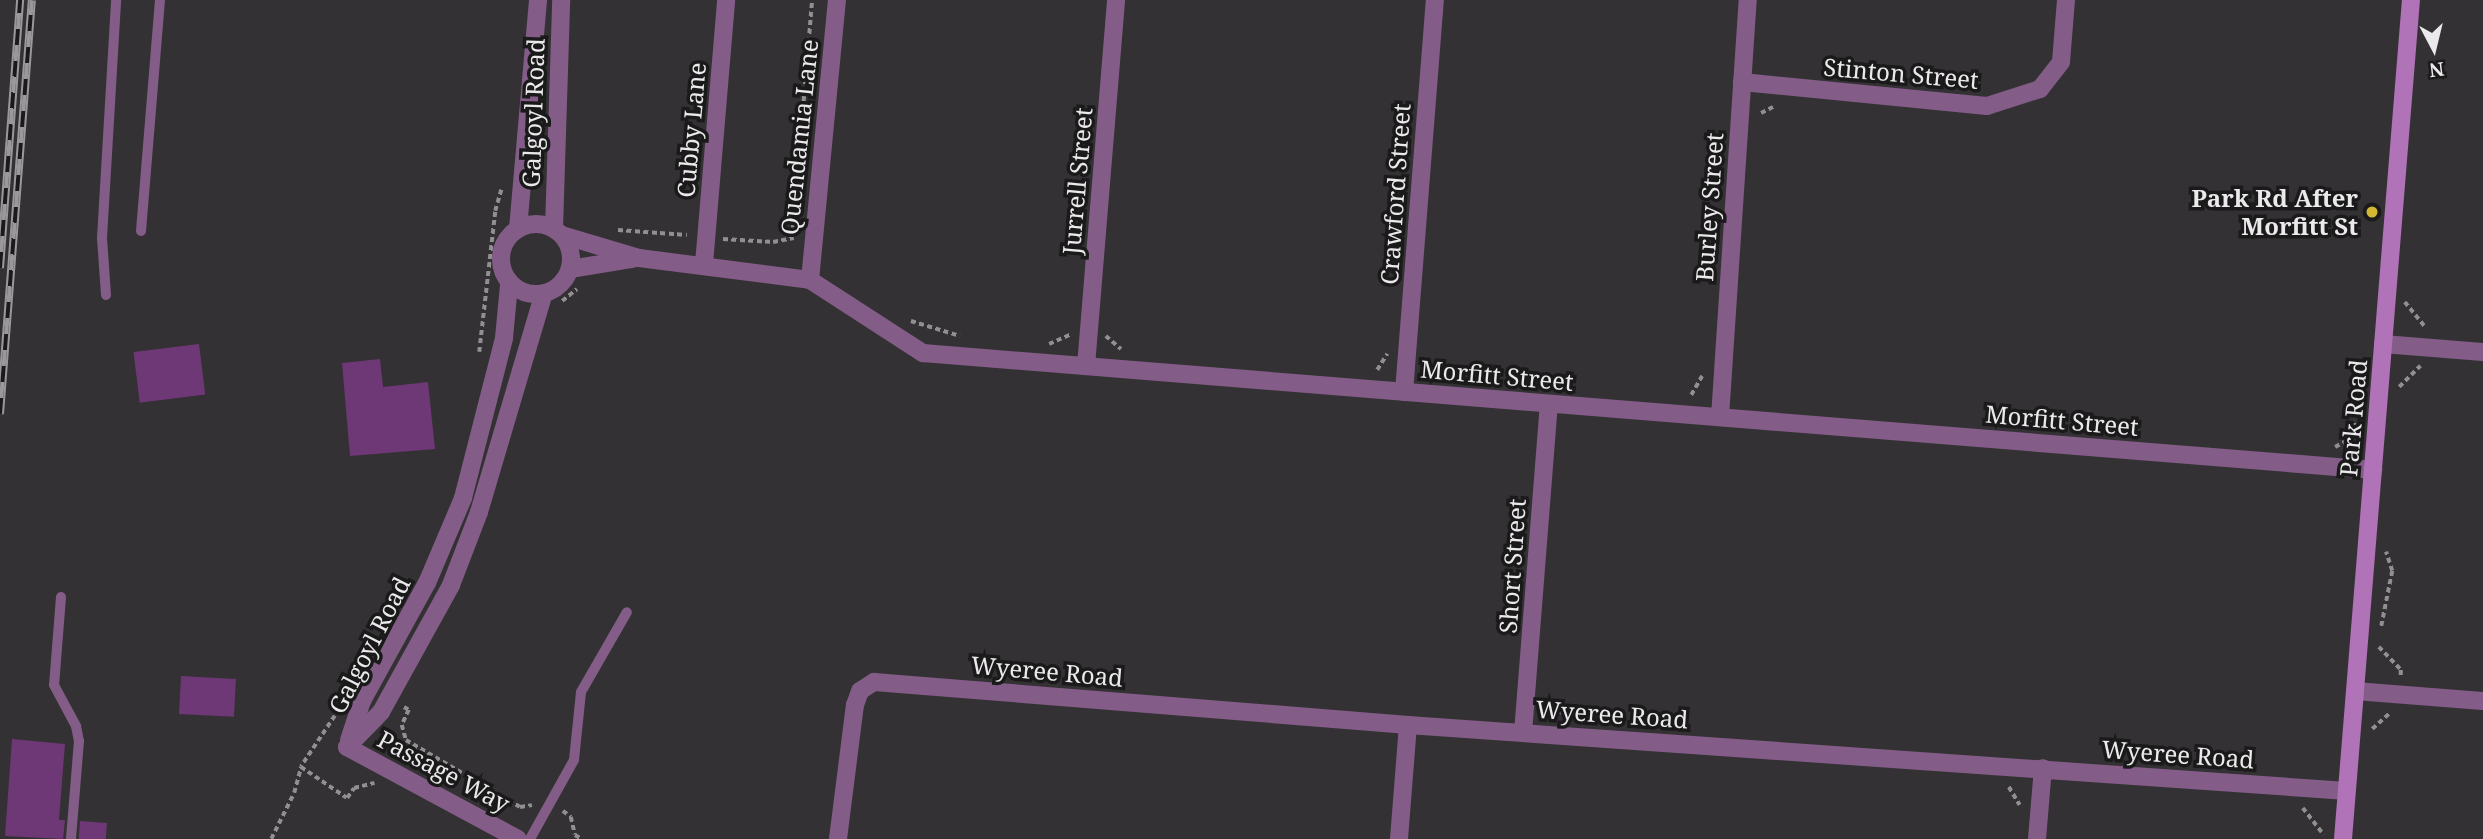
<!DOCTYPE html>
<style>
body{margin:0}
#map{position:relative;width:2483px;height:839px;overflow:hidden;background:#343134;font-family:"Noto Serif",serif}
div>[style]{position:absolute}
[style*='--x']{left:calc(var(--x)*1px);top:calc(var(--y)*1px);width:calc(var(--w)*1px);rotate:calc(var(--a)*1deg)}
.building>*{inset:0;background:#6e3775;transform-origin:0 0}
.path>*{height:3.5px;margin-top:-1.75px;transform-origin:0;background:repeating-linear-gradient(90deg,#928f92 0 5px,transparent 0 8.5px)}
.lane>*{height:10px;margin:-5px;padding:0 5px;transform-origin:5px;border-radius:5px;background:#835d88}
.street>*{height:18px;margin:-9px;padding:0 9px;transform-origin:9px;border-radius:9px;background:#835d88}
.street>.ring{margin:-9px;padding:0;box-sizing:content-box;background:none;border:18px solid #835d88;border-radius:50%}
.secondary>*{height:18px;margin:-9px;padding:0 9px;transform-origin:9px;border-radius:9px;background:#b073b7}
.rail>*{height:8px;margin-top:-4px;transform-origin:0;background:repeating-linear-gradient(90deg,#1b1a1b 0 16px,#9a989a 0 32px);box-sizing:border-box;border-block:2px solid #9a989a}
.dots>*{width:19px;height:19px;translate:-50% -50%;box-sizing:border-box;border:4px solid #1b1a1b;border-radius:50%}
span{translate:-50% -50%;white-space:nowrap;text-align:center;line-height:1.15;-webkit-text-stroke:7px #1b1a1b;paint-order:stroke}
.street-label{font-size:24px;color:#ebe9eb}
.poi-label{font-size:24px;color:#ebe9eb;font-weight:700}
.right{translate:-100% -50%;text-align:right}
.north{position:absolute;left:2399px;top:14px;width:70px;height:70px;-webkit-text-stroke:5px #1b1a1b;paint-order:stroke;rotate:173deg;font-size:19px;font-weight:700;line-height:28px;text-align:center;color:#ebe9eb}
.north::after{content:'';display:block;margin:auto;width:24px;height:32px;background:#ebe9eb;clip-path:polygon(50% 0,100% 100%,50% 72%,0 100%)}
</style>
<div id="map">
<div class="building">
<div style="left:199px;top:344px;width:51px;height:66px;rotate:83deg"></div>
<div style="clip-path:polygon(380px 359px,383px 387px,428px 382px,435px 449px,350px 456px,342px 363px)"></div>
<div style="left:181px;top:676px;width:55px;height:38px;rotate:3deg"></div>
<div style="clip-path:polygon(12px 739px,65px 744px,59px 820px,65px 820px,63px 839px,5px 836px)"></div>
<div style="left:80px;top:821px;width:27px;height:18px;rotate:4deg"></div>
</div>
<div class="path">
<div style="--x:1761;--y:113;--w:16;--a:-27"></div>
<div style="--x:618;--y:230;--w:69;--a:4.1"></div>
<div style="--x:792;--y:237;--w:238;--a:-85.2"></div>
<div style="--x:723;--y:239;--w:50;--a:3.4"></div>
<div style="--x:773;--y:242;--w:21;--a:-11"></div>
<div style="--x:562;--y:301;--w:19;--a:-39"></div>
<div style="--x:2405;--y:302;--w:33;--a:51"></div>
<div style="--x:911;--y:321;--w:51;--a:17"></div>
<div style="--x:1106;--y:336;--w:20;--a:41"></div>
<div style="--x:1049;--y:344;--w:24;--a:-24"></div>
<div style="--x:479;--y:352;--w:142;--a:-83.5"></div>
<div style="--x:495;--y:211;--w:22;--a:-74"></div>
<div style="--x:1377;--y:370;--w:19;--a:-58"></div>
<div style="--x:2399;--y:387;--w:30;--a:-45"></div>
<div style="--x:1691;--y:395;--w:22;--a:-60"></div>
<div style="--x:2335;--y:447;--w:21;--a:-29"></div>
<div style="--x:2353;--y:437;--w:17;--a:-80"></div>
<div style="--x:2381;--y:626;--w:56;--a:-78.7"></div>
<div style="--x:2392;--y:571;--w:20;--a:-108"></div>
<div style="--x:2379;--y:647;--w:32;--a:46"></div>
<div style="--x:2401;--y:670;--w:6;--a:90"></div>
<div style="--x:1546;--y:700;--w:26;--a:39"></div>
<div style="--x:404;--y:707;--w:6;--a:31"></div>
<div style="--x:409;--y:710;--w:17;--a:115"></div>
<div style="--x:402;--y:725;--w:16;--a:75"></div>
<div style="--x:406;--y:740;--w:132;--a:30.4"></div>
<div style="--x:520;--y:807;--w:12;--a:-9"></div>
<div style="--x:335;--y:716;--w:61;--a:123.7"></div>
<div style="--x:301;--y:767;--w:55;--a:34"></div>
<div style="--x:347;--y:798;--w:12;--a:-55"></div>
<div style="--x:354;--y:788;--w:21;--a:-14"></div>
<div style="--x:2372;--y:729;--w:24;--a:-42"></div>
<div style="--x:2009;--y:787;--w:21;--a:59"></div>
<div style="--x:2303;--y:808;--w:34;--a:52"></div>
<div style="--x:563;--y:811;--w:10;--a:37"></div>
<div style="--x:571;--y:817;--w:18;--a:77"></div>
<div style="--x:575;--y:835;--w:8;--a:30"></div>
<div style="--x:271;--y:839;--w:51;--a:-63.4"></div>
<div style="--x:294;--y:793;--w:27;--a:-75"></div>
</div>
<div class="lane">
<div style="--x:141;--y:231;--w:232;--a:-85.3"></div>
<div style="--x:106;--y:295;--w:57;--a:-94"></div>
<div style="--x:102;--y:238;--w:238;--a:-86.6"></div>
<div style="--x:61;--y:597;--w:88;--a:94.5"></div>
<div style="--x:54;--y:685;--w:47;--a:61.8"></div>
<div style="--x:76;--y:726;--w:15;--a:79"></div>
<div style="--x:79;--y:741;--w:98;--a:94.7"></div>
<div style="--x:530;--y:839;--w:90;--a:-60.9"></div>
<div style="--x:574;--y:760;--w:68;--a:-84.1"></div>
<div style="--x:581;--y:692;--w:92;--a:-60.1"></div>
</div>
<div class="street">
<div style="--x:1742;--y:82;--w:246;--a:5.6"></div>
<div style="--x:1987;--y:106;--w:56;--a:-17.8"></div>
<div style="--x:2040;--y:89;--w:34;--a:-52"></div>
<div style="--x:2061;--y:62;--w:62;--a:-85.4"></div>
<div class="ring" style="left:501px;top:224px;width:52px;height:52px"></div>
<div style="--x:518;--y:229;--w:230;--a:-85"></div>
<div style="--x:554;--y:229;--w:229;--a:-88.2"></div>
<div style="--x:562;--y:235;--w:80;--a:16.6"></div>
<div style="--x:639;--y:258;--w:172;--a:7.3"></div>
<div style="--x:810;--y:280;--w:135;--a:32.9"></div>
<div style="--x:923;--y:353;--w:1455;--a:4.61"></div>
<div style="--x:704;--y:264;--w:265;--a:-85.2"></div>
<div style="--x:570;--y:269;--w:63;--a:-9.2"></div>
<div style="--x:810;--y:280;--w:281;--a:-84.5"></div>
<div style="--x:2383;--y:344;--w:100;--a:4.6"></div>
<div style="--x:1086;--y:366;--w:367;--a:-85.3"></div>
<div style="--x:1404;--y:392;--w:393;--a:-85.5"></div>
<div style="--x:1720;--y:417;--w:418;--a:-86.2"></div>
<div style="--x:2355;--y:691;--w:128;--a:4.5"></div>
<div style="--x:1523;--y:733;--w:330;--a:-85.5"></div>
<div style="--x:349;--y:740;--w:41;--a:-71.6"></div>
<div style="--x:362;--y:701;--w:135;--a:-61.2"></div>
<div style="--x:427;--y:583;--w:92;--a:-67"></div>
<div style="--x:463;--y:498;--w:165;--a:-75.6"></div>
<div style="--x:504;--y:338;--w:53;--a:-84.6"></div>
<div style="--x:347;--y:747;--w:49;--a:-45.8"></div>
<div style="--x:381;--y:712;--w:145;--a:-61.1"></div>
<div style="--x:451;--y:585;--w:78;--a:-69"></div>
<div style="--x:479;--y:512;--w:228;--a:-73.5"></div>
<div style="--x:347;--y:747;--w:194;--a:28.3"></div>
<div style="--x:838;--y:839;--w:135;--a:-82.8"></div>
<div style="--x:855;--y:705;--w:15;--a:-70"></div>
<div style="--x:860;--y:691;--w:17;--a:-33"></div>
<div style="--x:874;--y:682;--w:536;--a:4.6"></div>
<div style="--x:1408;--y:725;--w:941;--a:4.02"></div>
<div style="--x:1399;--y:839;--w:114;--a:-85.5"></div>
<div style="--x:2037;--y:839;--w:71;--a:-85.2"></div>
</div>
<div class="secondary">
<div style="--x:2343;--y:839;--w:842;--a:-85.37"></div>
</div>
<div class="rail">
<div style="--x:0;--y:268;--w:269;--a:-85.7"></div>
<div style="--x:0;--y:414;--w:415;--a:-85.6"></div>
</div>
<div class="dots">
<div style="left:2372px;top:212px;background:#d4b635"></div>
</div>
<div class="street-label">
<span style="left:1901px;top:73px;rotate:5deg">Stinton Street</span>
<span style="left:533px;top:113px;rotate:-88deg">Galgoyl Road</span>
<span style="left:691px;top:130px;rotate:-85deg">Cubby Lane</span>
<span style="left:799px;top:137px;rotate:-84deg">Quendamia Lane</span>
<span style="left:1077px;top:181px;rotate:-85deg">Jurrell Street</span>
<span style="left:1395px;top:194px;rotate:-86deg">Crawford Street</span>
<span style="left:1709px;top:207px;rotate:-86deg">Burley Street</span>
<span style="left:1497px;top:375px;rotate:5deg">Morfitt Street</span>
<span style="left:2353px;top:418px;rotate:-85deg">Park Road</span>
<span style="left:2062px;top:420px;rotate:5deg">Morfitt Street</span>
<span style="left:1512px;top:566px;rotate:-86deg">Short Street</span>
<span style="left:369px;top:645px;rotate:-63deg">Galgoyl Road</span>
<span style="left:1047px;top:671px;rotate:5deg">Wyeree Road</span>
<span style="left:1612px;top:714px;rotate:4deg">Wyeree Road</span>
<span style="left:2178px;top:754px;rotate:4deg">Wyeree Road</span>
<span style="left:444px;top:771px;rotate:28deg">Passage Way</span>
</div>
<div class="poi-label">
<span class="right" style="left:2358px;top:212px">Park Rd After<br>Morfitt St</span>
</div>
<div class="north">N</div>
</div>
